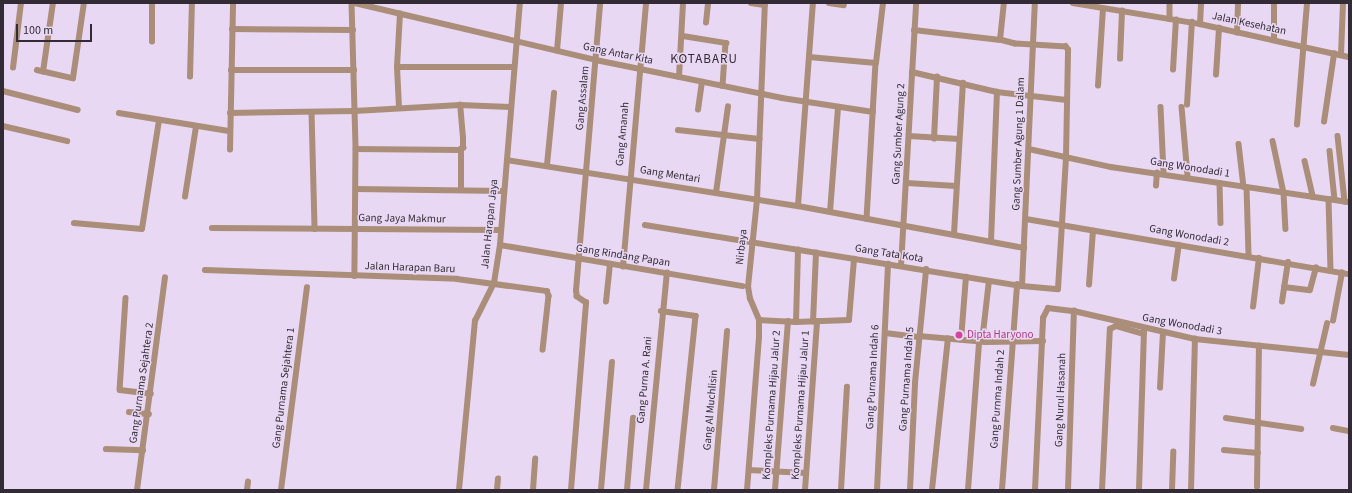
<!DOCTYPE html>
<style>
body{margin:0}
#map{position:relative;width:1352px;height:493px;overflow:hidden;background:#e9d8f3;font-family:"Source Sans 3",sans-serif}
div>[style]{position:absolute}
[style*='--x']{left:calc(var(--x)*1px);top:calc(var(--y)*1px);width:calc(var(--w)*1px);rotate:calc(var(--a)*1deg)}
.minor>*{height:5.5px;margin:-2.75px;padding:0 2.75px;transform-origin:2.75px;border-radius:2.75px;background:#ab8e79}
.dots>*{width:11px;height:11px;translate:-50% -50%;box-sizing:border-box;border:2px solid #e9d8f3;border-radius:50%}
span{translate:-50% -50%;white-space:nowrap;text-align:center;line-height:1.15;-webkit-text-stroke:3px #e9d8f3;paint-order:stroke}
.street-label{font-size:11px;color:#322b36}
.hotel-label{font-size:11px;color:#b23c85}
.left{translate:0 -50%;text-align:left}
.quarter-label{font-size:13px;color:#322b36;letter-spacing:1px}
.frame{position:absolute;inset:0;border:4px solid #322b36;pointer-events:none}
.scale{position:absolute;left:16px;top:24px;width:76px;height:18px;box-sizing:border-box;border:2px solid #322b36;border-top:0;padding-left:5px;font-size:12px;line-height:14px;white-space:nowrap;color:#322b36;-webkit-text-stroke:3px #e9d8f3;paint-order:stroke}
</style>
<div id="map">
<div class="minor">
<div style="--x:352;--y:3;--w:146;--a:88.4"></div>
<div style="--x:356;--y:149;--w:127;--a:90.5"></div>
<div style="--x:355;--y:3;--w:248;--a:13.3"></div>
<div style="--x:596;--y:60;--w:190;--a:11.5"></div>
<div style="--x:782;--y:98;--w:92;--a:8.7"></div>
<div style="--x:751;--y:3;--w:14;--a:8"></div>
<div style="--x:829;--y:3;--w:15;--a:8"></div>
<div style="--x:1073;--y:3;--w:129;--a:9.4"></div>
<div style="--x:1200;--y:24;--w:153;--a:12.5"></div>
<div style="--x:1170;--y:3;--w:16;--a:90"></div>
<div style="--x:706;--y:23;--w:20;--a:-84"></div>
<div style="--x:1200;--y:24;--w:21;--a:-87"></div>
<div style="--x:232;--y:29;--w:121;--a:0.5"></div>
<div style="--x:914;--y:30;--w:87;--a:6.6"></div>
<div style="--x:1000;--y:40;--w:37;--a:-84"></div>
<div style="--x:1237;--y:33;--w:30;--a:-88"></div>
<div style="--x:683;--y:36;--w:44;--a:9.2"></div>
<div style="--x:726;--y:43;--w:43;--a:94"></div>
<div style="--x:1274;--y:39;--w:36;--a:-90"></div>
<div style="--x:152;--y:42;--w:39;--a:-90"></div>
<div style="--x:557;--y:51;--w:48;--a:-85.2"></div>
<div style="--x:1341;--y:55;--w:52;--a:-87.8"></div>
<div style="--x:809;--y:57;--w:67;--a:5.1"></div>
<div style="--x:876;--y:63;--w:156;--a:93.3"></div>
<div style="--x:1120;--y:59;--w:48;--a:-87.6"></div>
<div style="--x:876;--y:63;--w:60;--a:-83.3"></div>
<div style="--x:397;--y:67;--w:117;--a:0"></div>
<div style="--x:13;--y:68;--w:65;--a:-83"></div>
<div style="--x:37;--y:70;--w:37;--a:13"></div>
<div style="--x:73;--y:78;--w:76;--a:-81.7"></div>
<div style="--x:231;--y:70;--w:123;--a:0"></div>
<div style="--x:1173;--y:70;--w:50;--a:-86.6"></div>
<div style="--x:43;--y:72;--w:70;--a:-81.8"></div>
<div style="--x:912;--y:72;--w:87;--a:13.2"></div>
<div style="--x:997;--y:92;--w:70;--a:6.5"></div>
<div style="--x:1216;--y:75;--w:47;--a:-86.3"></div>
<div style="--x:190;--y:77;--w:74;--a:-88.5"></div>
<div style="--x:679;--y:77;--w:74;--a:-86.9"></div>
<div style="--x:1098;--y:86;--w:77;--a:-86.3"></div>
<div style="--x:3;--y:91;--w:77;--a:14.2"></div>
<div style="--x:1187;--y:105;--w:83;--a:-86.6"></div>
<div style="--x:1161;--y:107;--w:67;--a:87.4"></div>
<div style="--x:1182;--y:107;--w:69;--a:85"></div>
<div style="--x:399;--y:108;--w:41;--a:-92.8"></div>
<div style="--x:397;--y:67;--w:53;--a:-86.8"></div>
<div style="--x:698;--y:110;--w:28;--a:-82"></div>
<div style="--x:312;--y:112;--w:117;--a:88.5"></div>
<div style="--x:119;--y:113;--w:111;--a:9.3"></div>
<div style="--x:230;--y:113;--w:125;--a:-0.9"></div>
<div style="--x:355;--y:111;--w:105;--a:-3.3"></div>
<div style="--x:460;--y:105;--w:50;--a:2.3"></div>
<div style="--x:1324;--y:122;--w:69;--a:-81.6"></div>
<div style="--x:1297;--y:125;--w:122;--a:-85.3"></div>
<div style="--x:3;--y:126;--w:66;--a:13.2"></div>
<div style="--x:678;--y:130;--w:82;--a:6.3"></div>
<div style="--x:909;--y:136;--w:50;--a:3.4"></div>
<div style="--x:1338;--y:136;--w:66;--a:83.9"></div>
<div style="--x:934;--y:139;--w:62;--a:-87.2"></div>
<div style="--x:1273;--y:141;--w:53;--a:78.1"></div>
<div style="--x:1284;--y:193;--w:36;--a:87"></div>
<div style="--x:1239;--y:144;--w:43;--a:83.4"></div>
<div style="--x:356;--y:149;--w:104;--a:0.6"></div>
<div style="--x:460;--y:150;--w:4;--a:-34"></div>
<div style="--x:463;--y:148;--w:10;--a:-90"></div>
<div style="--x:463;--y:138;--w:33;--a:-95"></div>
<div style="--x:1029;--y:149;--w:84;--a:12.4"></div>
<div style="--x:1111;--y:167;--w:241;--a:8.4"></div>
<div style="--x:230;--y:150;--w:147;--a:-88.8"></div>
<div style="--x:1330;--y:151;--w:49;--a:84.2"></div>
<div style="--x:507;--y:160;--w:295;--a:9"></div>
<div style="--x:798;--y:206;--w:230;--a:10.5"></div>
<div style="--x:1305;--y:161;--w:37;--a:77"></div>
<div style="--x:547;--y:165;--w:72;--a:-84.4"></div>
<div style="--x:907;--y:183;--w:49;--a:3.5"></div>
<div style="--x:1220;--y:183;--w:40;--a:88.6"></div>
<div style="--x:1156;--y:186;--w:13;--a:-86"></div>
<div style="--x:1247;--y:187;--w:69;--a:88.3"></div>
<div style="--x:356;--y:189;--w:147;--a:0.8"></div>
<div style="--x:461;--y:190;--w:41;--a:-90"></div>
<div style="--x:716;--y:193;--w:87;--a:-82.1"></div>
<div style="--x:185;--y:197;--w:71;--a:-81.1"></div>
<div style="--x:1329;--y:199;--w:72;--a:88.4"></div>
<div style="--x:798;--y:206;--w:204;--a:-85.8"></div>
<div style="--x:830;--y:212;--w:105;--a:-85.6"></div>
<div style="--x:1026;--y:219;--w:328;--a:9.7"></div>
<div style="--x:74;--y:223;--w:68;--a:5"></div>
<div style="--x:142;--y:229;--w:110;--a:-81.1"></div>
<div style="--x:645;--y:225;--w:382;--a:9.2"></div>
<div style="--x:1022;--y:286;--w:36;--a:5"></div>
<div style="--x:1058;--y:289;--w:132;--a:-86.5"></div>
<div style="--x:1066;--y:157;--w:107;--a:-88.9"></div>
<div style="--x:1068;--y:50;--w:4;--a:-124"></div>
<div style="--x:1066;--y:47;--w:51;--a:-176.6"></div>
<div style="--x:1015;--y:44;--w:16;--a:-165"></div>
<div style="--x:212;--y:228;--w:289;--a:0.4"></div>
<div style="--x:954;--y:234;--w:151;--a:-86.6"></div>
<div style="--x:991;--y:241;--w:149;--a:-87.7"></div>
<div style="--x:500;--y:245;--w:246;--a:9.6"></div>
<div style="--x:901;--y:266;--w:263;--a:-86.7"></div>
<div style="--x:623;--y:267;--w:265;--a:-85"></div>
<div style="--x:205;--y:270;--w:252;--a:2"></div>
<div style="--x:457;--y:279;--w:91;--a:7.6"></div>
<div style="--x:547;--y:291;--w:5;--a:68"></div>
<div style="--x:549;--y:296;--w:54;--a:96.3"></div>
<div style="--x:1174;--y:279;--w:34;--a:-82"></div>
<div style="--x:1089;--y:285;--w:54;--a:-85.8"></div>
<div style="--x:1022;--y:286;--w:283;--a:-87.4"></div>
<div style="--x:1284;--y:287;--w:26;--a:7"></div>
<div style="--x:1310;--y:290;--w:23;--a:-75"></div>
<div style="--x:126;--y:298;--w:92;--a:93.7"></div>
<div style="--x:120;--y:390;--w:31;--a:7"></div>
<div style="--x:606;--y:302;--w:38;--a:-84"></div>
<div style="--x:1282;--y:302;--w:40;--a:-81.5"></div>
<div style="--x:1253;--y:307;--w:49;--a:-83"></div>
<div style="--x:661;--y:311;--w:35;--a:8"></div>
<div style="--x:696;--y:316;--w:175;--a:95.9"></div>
<div style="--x:759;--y:320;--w:37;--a:3"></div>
<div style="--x:796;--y:322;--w:72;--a:-88.4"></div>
<div style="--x:1333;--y:321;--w:49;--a:-79.4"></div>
<div style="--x:796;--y:322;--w:53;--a:-2.2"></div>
<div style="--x:849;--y:320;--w:61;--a:-85.3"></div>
<div style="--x:813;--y:322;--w:69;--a:-87.5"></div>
<div style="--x:885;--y:333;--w:33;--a:7"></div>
<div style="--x:919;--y:336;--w:67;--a:5.1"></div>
<div style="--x:986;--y:342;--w:57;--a:-1"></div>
<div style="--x:961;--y:340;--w:63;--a:-85.5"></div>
<div style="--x:982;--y:342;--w:61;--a:-83.5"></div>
<div style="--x:1313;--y:384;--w:62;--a:-76.9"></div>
<div style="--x:1160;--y:388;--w:55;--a:-86.9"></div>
<div style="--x:129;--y:412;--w:20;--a:6"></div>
<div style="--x:1226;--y:418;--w:76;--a:8.3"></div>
<div style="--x:1333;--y:428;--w:16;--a:11"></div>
<div style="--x:106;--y:449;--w:37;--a:2"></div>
<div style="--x:1224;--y:450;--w:34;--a:5"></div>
<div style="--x:749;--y:470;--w:57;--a:3"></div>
<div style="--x:1257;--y:487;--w:141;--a:-89.2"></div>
<div style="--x:137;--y:490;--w:214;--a:-82.5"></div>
<div style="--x:247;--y:490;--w:8;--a:-83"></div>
<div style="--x:281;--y:490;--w:204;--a:-82.7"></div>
<div style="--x:459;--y:490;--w:170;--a:-84.6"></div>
<div style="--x:475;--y:321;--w:42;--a:-63.4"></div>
<div style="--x:494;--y:283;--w:38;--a:-81"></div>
<div style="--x:500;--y:245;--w:243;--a:-85.3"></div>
<div style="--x:497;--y:490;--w:11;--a:-85"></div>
<div style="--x:533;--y:490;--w:31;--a:-86"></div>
<div style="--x:571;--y:490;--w:188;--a:-85.4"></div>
<div style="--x:586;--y:303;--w:11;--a:-146"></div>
<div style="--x:577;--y:297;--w:6;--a:-99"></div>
<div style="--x:576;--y:291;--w:289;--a:-85.2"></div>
<div style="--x:601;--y:490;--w:128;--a:-85.1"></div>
<div style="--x:627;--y:490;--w:72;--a:-85.2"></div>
<div style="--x:646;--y:490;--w:218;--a:-84.5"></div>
<div style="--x:714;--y:490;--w:159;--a:-85.3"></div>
<div style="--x:747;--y:490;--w:154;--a:-85.5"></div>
<div style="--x:759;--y:336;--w:16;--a:-90"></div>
<div style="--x:759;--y:320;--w:23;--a:-113"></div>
<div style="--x:750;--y:299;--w:12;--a:-99"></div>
<div style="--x:748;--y:287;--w:87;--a:-84.1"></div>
<div style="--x:757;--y:200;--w:197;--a:-87.7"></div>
<div style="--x:775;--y:490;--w:169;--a:-85.6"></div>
<div style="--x:805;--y:490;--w:169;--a:-85.9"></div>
<div style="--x:841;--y:490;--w:103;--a:-86.7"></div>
<div style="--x:877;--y:490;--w:226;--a:-87.2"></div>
<div style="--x:910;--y:490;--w:107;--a:-87.3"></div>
<div style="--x:915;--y:383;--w:114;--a:-84.4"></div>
<div style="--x:932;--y:490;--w:152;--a:-84"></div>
<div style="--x:968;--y:490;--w:148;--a:-85.7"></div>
<div style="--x:1002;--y:490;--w:206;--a:-85.8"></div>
<div style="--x:1035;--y:490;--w:172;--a:-87.3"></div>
<div style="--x:1043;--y:318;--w:11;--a:-63"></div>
<div style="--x:1048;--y:308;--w:26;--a:7"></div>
<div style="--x:1074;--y:311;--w:124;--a:13"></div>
<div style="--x:1195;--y:339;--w:155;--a:5.9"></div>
<div style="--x:1068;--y:490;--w:179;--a:-88.1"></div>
<div style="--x:1102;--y:490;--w:161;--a:-87.2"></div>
<div style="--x:1110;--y:329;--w:7;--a:-27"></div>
<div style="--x:1116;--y:326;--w:29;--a:16"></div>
<div style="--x:1139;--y:490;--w:159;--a:-88.2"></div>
<div style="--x:1172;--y:490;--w:38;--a:-88"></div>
<div style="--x:1191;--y:490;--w:151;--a:-88.5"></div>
</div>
<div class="dots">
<div style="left:959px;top:335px;background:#d1479c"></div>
</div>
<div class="street-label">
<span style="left:1249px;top:24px;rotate:12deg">Jalan Kesehatan</span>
<span style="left:618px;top:54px;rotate:12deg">Gang Antar Kita</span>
<span style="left:583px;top:98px;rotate:-85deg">Gang Assalam</span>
<span style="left:623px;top:134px;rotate:-85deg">Gang Amanah</span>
<span style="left:899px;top:134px;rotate:-87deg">Gang Sumber Agung 2</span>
<span style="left:1019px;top:144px;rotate:-88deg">Gang Sumber Agung 1 Dalam</span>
<span style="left:1190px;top:168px;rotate:9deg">Gang Wonodadi 1</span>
<span style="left:670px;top:175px;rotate:9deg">Gang Mentari</span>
<span style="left:402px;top:219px;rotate:1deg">Gang Jaya Makmur</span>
<span style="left:490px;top:224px;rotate:-84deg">Jalan Harapan Jaya</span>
<span style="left:1189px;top:236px;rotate:10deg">Gang Wonodadi 2</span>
<span style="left:742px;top:247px;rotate:-84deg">Nirbaya</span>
<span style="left:889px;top:254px;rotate:9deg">Gang Tata Kota</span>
<span style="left:623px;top:256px;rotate:9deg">Gang Rindang Papan</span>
<span style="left:410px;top:268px;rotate:2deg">Jalan Harapan Baru</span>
<span style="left:1182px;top:325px;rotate:10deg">Gang Wonodadi 3</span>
<span style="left:873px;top:377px;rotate:-87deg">Gang Purnama Indah 6</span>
<span style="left:907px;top:379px;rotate:-86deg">Gang Purnama Indah 5</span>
<span style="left:645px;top:380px;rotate:-85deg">Gang Purna A. Rani</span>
<span style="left:142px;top:383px;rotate:-82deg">Gang Purnama Sejahtera 2</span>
<span style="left:284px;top:388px;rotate:-83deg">Gang Purnama Sejahtera 1</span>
<span style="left:998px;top:399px;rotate:-86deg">Gang Purnma Indah 2</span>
<span style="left:1061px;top:400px;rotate:-88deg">Gang Nurul Hasanah</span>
<span style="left:772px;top:405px;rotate:-86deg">Kompleks Purnama Hijau Jalur 2</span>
<span style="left:801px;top:405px;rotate:-86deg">Kompleks Purnama Hijau Jalur 1</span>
<span style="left:711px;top:410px;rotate:-85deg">Gang Al Muchlisin</span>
</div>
<div class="hotel-label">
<span class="left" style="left:967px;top:335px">Dipta Haryono</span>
</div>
<div class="quarter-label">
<span style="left:704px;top:59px">KOTABARU</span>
</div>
<div class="frame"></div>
<div class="scale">100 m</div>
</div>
